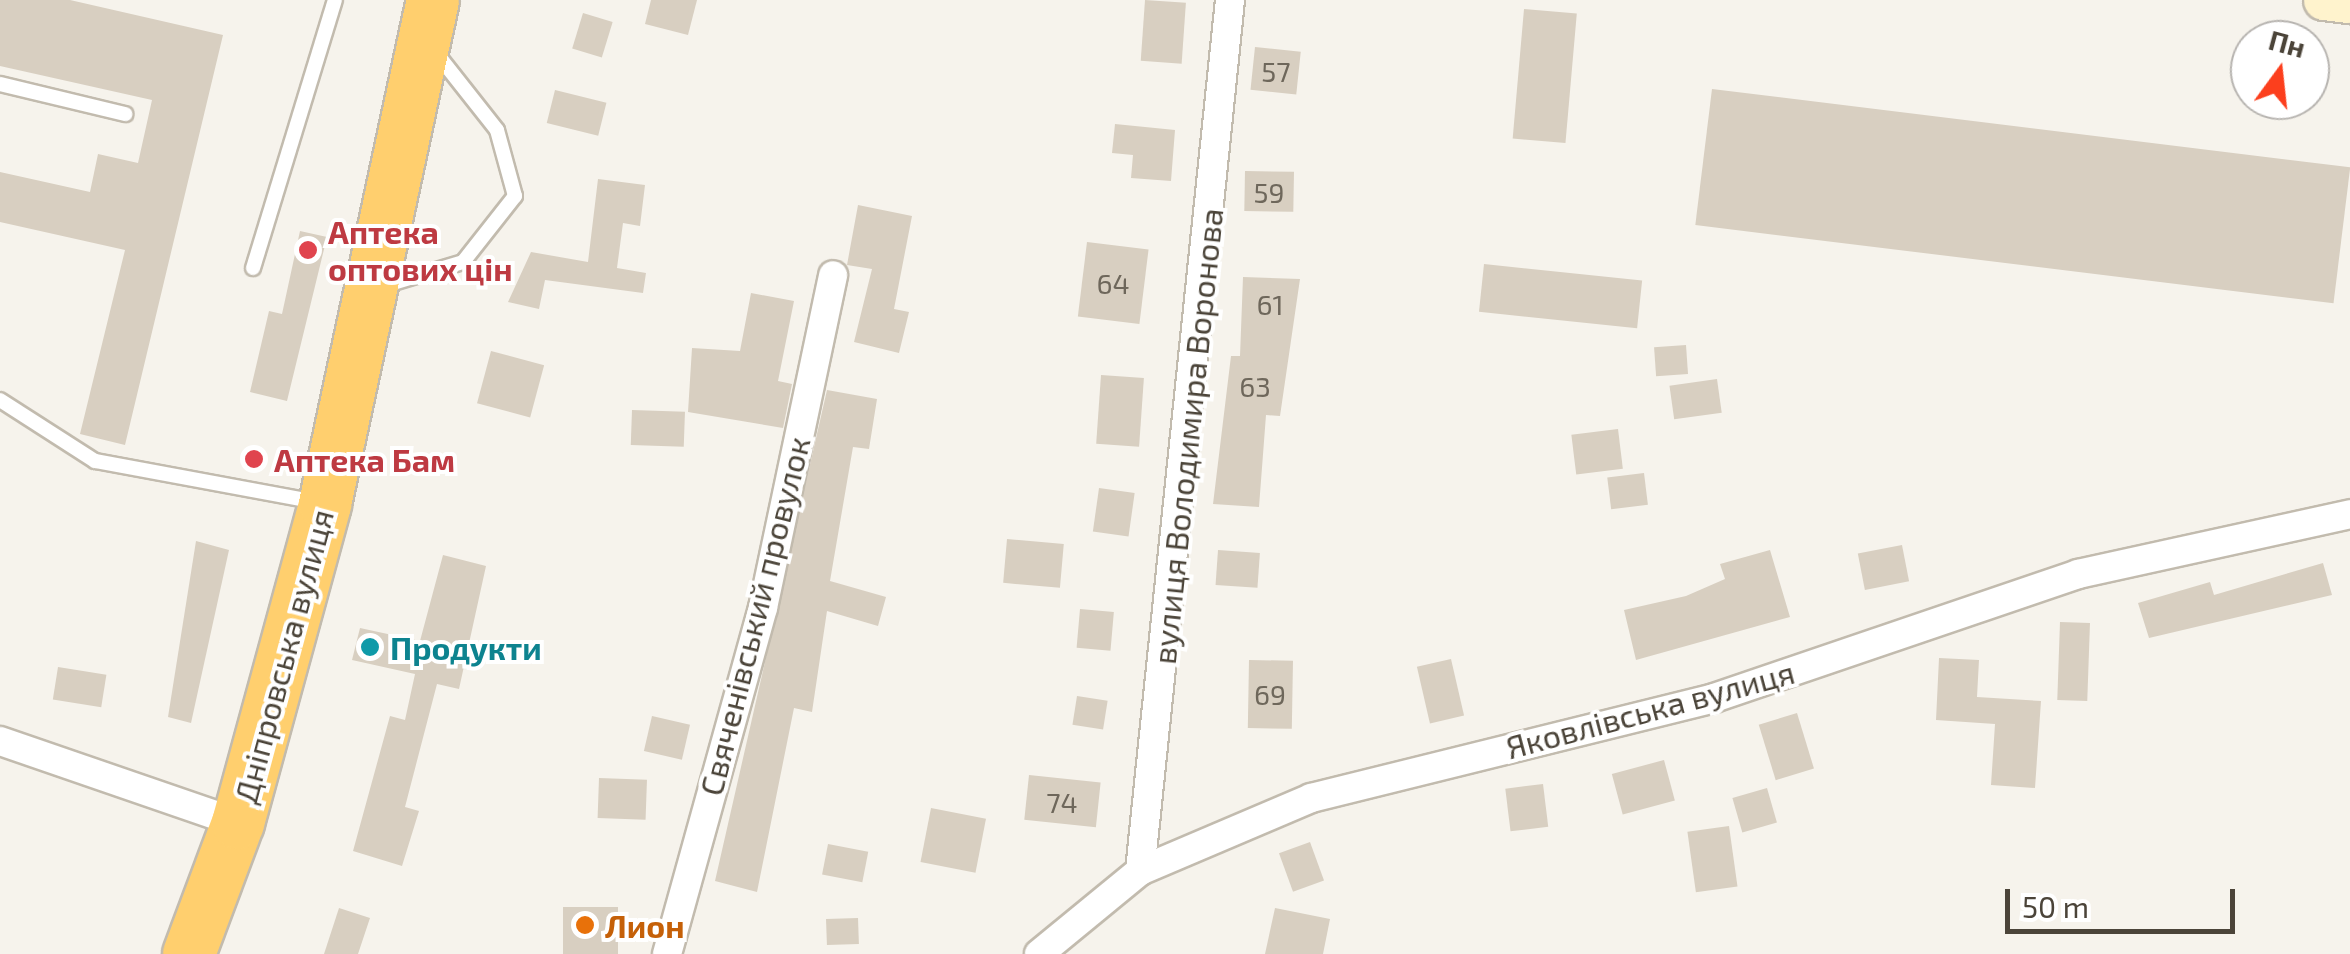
<!DOCTYPE html>
<meta charset="utf-8">
<style>
body{margin:0}
#map{position:relative;width:2350px;height:954px;overflow:hidden;background:#f6f3ec;font-family:"Exo 2",sans-serif}
div>[style]{position:absolute}
[style*='--x']{left:calc(var(--x)*1px);top:calc(var(--y)*1px);width:calc(var(--w)*1px);rotate:calc(var(--a)*1deg)}
.building>*{inset:0;background:#d8cfc1;transform-origin:0 0}
.roads{filter:drop-shadow(2px 0 #c2bbae) drop-shadow(-2px 0 #c2bbae) drop-shadow(0 2px #c2bbae) drop-shadow(0 -2px #c2bbae)}
.lane>*{height:14px;margin:-7px;padding:0 7px;transform-origin:7px;border-radius:7px;background:#fff}
.street>*{height:28px;margin:-14px;padding:0 14px;transform-origin:14px;border-radius:14px;background:#fff}
.secondary>*{height:40px;margin:-20px;padding:0 20px;transform-origin:20px;border-radius:20px;background:#fff3cd}
.highway>*{height:52px;margin:-26px;padding:0 26px;transform-origin:26px;border-radius:26px;background:#ffcf6e}
.dots>*{width:28px;height:28px;translate:-50% -50%;box-sizing:border-box;border:5px solid #fff;border-radius:50%}
span{translate:-50% -50%;white-space:nowrap;text-align:center;line-height:1.15;-webkit-text-stroke:8px #fff;paint-order:stroke}
.number-label{font-size:28px;color:#6e675b}
.number-label span{-webkit-text-stroke-width:0}
.health-label{font-size:32px;color:#be3a42;font-weight:700}
.left{translate:0 -50%;text-align:left}
.street-label{font-size:32px;color:#4b4439}
.culture-label{font-size:32px;color:#0d838f;font-weight:700}
.food-label{font-size:32px;color:#c56008;font-weight:700}
.north{position:absolute;left:2230px;top:20px;width:100px;height:100px;box-sizing:border-box;background:#fff;border:2px solid #b7b4b0;border-radius:50%;rotate:15deg;font-size:28px;font-weight:700;line-height:40px;text-align:center;color:#4b4439}
.north::after{content:'';display:block;margin:auto;width:35px;height:45px;background:#fc3f1d;clip-path:polygon(50% 0,100% 100%,50% 72%,0 100%)}
.scale{position:absolute;left:2005px;top:889px;width:230px;height:45px;box-sizing:border-box;border:5px solid #4b4439;border-top:0;padding-left:12px;font-size:30px;line-height:35px;white-space:nowrap;color:#4b4439;-webkit-text-stroke:8px #fff;paint-order:stroke}
</style>
<div id="map">
<div class="building">
<div style="clip-path:polygon(0 0,70px 0,223px 35px,125px 445px,80px 434px,125px 250px,0 222px,0 172px,90px 192px,98px 154px,138px 163px,152px 100px,0 66px)"></div>
<div style="clip-path:polygon(651px 0,697px 0,688px 35px,645px 24px)"></div>
<div style="left:1145px;top:0;width:41px;height:61px;rotate:4deg"></div>
<div style="left:1524px;top:9px;width:53px;height:130px;rotate:5deg"></div>
<div style="left:583px;top:13px;width:31px;height:37px;rotate:17deg"></div>
<div style="left:1255px;top:47px;width:46px;height:43px;rotate:6deg"></div>
<div style="left:1712px;top:89px;width:643px;height:137px;rotate:7deg"></div>
<div style="left:555px;top:90px;width:53px;height:34px;rotate:14deg"></div>
<div style="clip-path:polygon(1115px 124px,1175px 130px,1171px 181px,1131px 178px,1133px 155px,1112px 153px)"></div>
<div style="left:1245px;top:171px;width:49px;height:40px;rotate:1deg"></div>
<div style="clip-path:polygon(598px 179px,645px 185px,640px 226px,623px 223px,617px 268px,646px 273px,643px 293px,545px 280px,539px 309px,508px 302px,531px 252px,588px 262px)"></div>
<div style="clip-path:polygon(858px 205px,912px 216px,894px 309px,909px 312px,899px 353px,854px 342px,872px 269px,847px 265px)"></div>
<div style="clip-path:polygon(300px 231px,327px 237px,287px 401px,250px 392px,269px 311px,282px 314px)"></div>
<div style="left:1087px;top:242px;width:62px;height:75px;rotate:7deg"></div>
<div style="left:1484px;top:264px;width:159px;height:48px;rotate:6deg"></div>
<div style="clip-path:polygon(1243px 277px,1300px 279px,1280px 416px,1266px 415px,1259px 507px,1213px 504px,1231px 356px,1240px 356px)"></div>
<div style="clip-path:polygon(751px 293px,794px 301px,778px 381px,792px 384px,783px 428px,688px 412px,692px 348px,740px 351px)"></div>
<div style="left:1686px;top:345px;width:29px;height:32px;rotate:86deg"></div>
<div style="left:491px;top:351px;width:55px;height:54px;rotate:15deg"></div>
<div style="left:1101px;top:375px;width:43px;height:69px;rotate:4deg"></div>
<div style="left:1717px;top:379px;width:34px;height:48px;rotate:82deg"></div>
<div style="clip-path:polygon(827px 390px,877px 399px,869px 449px,853px 447px,830px 581px,886px 597px,878px 626px,827px 611px,812px 712px,794px 708px,757px 892px,715px 881px)"></div>
<div style="left:632px;top:410px;width:53px;height:35px;rotate:2deg"></div>
<div style="left:1618px;top:429px;width:40px;height:47px;rotate:83deg"></div>
<div style="left:1644px;top:473px;width:32px;height:37px;rotate:83deg"></div>
<div style="left:1099px;top:488px;width:36px;height:44px;rotate:8deg"></div>
<div style="left:1007px;top:539px;width:57px;height:44px;rotate:5deg"></div>
<div style="clip-path:polygon(196px 541px,229px 550px,191px 723px,168px 717px)"></div>
<div style="left:1902px;top:545px;width:37px;height:45px;rotate:79deg"></div>
<div style="left:1218px;top:550px;width:42px;height:35px;rotate:4deg"></div>
<div style="clip-path:polygon(1770px 550px,1790px 617px,1636px 660px,1624px 610px,1686px 596px,1725px 579px,1720px 564px)"></div>
<div style="clip-path:polygon(443px 555px,486px 566px,459px 689px,437px 684px,405px 807px,419px 811px,402px 866px,353px 851px,390px 716px,405px 720px,415px 674px,352px 660px,360px 628px,420px 641px)"></div>
<div style="clip-path:polygon(2323px 563px,2332px 595px,2149px 638px,2138px 603px,2210px 582px,2214px 595px)"></div>
<div style="left:1080px;top:609px;width:34px;height:39px;rotate:5deg"></div>
<div style="left:2060px;top:622px;width:30px;height:78px;rotate:2deg"></div>
<div style="clip-path:polygon(1939px 658px,1979px 660px,1977px 697px,2041px 701px,2035px 788px,1991px 785px,1995px 724px,1936px 720px)"></div>
<div style="left:1451px;top:659px;width:58px;height:35px;rotate:77deg"></div>
<div style="left:1249px;top:660px;width:44px;height:68px;rotate:1deg"></div>
<div style="left:58px;top:667px;width:49px;height:33px;rotate:9deg"></div>
<div style="left:1077px;top:696px;width:31px;height:29px;rotate:9deg"></div>
<div style="left:1797px;top:713px;width:58px;height:40px;rotate:73deg"></div>
<div style="left:652px;top:716px;width:39px;height:36px;rotate:13deg"></div>
<div style="left:1664px;top:760px;width:42px;height:54px;rotate:75deg"></div>
<div style="left:1029px;top:775px;width:72px;height:45px;rotate:6deg"></div>
<div style="left:599px;top:778px;width:48px;height:40px;rotate:2deg"></div>
<div style="left:1543px;top:784px;width:43px;height:38px;rotate:83deg"></div>
<div style="left:1767px;top:788px;width:36px;height:36px;rotate:74deg"></div>
<div style="left:931px;top:808px;width:56px;height:55px;rotate:11deg"></div>
<div style="left:1729px;top:826px;width:61px;height:42px;rotate:82deg"></div>
<div style="left:1310px;top:842px;width:41px;height:33px;rotate:70deg"></div>
<div style="left:828px;top:844px;width:41px;height:31px;rotate:11deg"></div>
<div style="left:618px;top:907px;width:47px;height:55px;rotate:90deg"></div>
<div style="clip-path:polygon(339px 908px,370px 918px,358px 954px,324px 954px)"></div>
<div style="clip-path:polygon(1275px 908px,1330px 919px,1323px 954px,1265px 954px)"></div>
<div style="left:858px;top:918px;width:26px;height:32px;rotate:88deg"></div>
</div>
<div class="roads">
<div class="lane">
<div style="--x:0;--y:84;--w:129;--a:13.5"></div>
<div style="--x:253;--y:268;--w:280;--a:-73"></div>
<div style="--x:383;--y:286;--w:84;--a:-16.7"></div>
<div style="--x:463;--y:262;--w:84;--a:-51.8"></div>
<div style="--x:515;--y:196;--w:68;--a:-105.3"></div>
<div style="--x:497;--y:130;--w:97;--a:-128.3"></div>
<div style="--x:0;--y:400;--w:113;--a:32.7"></div>
<div style="--x:95;--y:461;--w:226;--a:10.5"></div>
</div>
<div class="street">
<div style="--x:0;--y:741;--w:252;--a:19"></div>
<div style="--x:1140;--y:871;--w:876;--a:-84.1"></div>
<div style="--x:667;--y:954;--w:359;--a:-74.5"></div>
<div style="--x:763;--y:608;--w:340;--a:-78.1"></div>
<div style="--x:1039;--y:954;--w:131;--a:-39.4"></div>
<div style="--x:1140;--y:871;--w:186;--a:-23.1"></div>
<div style="--x:1311;--y:798;--w:415;--a:-13.9"></div>
<div style="--x:1714;--y:698;--w:385;--a:-18.8"></div>
<div style="--x:2078;--y:574;--w:279;--a:-12.4"></div>
</div>
<div class="secondary">
<div style="--x:2324;--y:0;--w:26;--a:7"></div>
</div>
<div class="highway">
<div style="--x:189;--y:954;--w:140;--a:-69.5"></div>
<div style="--x:238;--y:823;--w:331;--a:-74.7"></div>
<div style="--x:325;--y:504;--w:515;--a:-77.91"></div>
</div>
</div>
<div class="dots">
<div style="left:308px;top:250px;background:#e0444e"></div>
<div style="left:254px;top:459px;background:#e0444e"></div>
<div style="left:370px;top:647px;background:#0f9aa8"></div>
<div style="left:585px;top:925px;background:#e8710a"></div>
</div>
<div class="number-label">
<span style="left:1276px;top:71px">57</span>
<span style="left:1269px;top:192px">59</span>
<span style="left:1113px;top:283px">64</span>
<span style="left:1270px;top:304px">61</span>
<span style="left:1255px;top:386px">63</span>
<span style="left:1270px;top:694px">69</span>
<span style="left:1062px;top:802px">74</span>
</div>
<div class="health-label">
<span class="left" style="left:328px;top:250px">Аптека<br>оптових цін</span>
<span class="left" style="left:274px;top:459px">Аптека Бам</span>
</div>
<div class="street-label">
<span style="left:1187px;top:436px;rotate:-84deg">вулиця Володимира Воронова</span>
<span style="left:754px;top:616px;rotate:-76deg">Свяченівський провулок</span>
<span style="left:283px;top:656px;rotate:-75deg">Дніпровська вулиця</span>
<span style="left:1650px;top:709px;rotate:-15deg">Яковлівська вулиця</span>
</div>
<div class="culture-label">
<span class="left" style="left:390px;top:647px">Продукти</span>
</div>
<div class="food-label">
<span class="left" style="left:605px;top:925px">Лион</span>
</div>
<div class="north">Пн</div>
<div class="scale">50 m</div>
</div>
